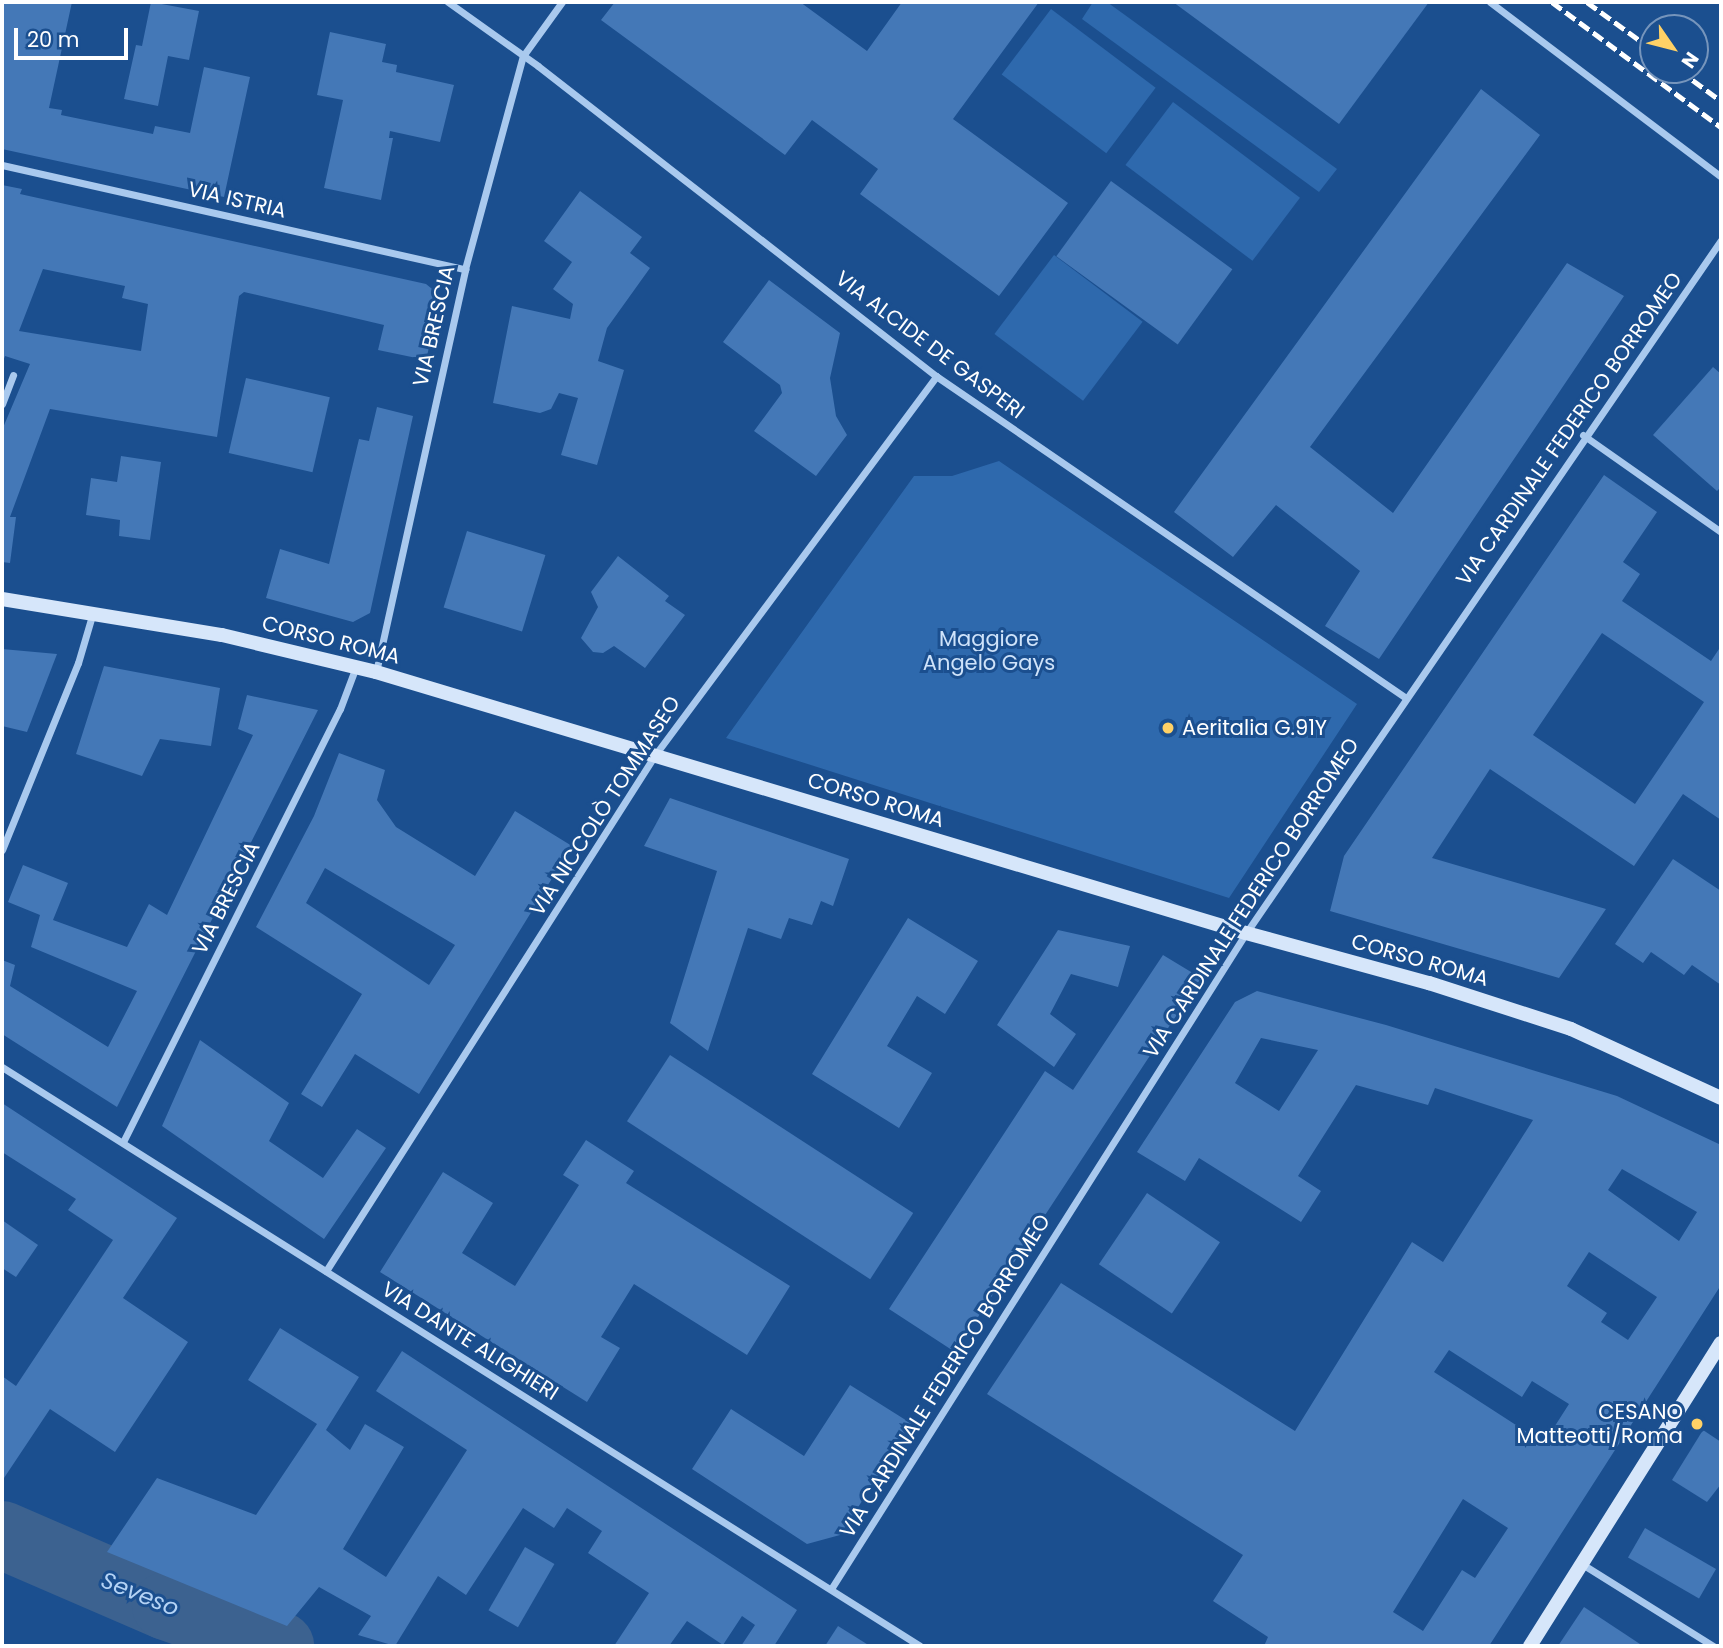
<!DOCTYPE html>
<meta charset="utf-8">
<style>
body{margin:0}
#map{position:relative;width:1723px;height:1648px;overflow:hidden;background:#1b4f8f;font-family:Poppins,sans-serif}
div>[style]{position:absolute}
[style*='--x']{left:calc(var(--x)*1px);top:calc(var(--y)*1px);width:calc(var(--w)*1px);rotate:calc(var(--a)*1deg)}
.green>*{inset:0;background:#2e69ad;transform-origin:0 0}
.river>*{height:68px;margin:-34px;padding:0 34px;transform-origin:34px;border-radius:34px;background:#3c6290}
.building>*{inset:0;background:#4478b7;transform-origin:0 0}
.street>*{height:7px;margin:-3.5px;padding:0 3.5px;transform-origin:3.5px;border-radius:3.5px;background:#a9c9ee}
.secondary>*{height:14px;margin:-7px;padding:0 7px;transform-origin:7px;border-radius:7px;background:#d6e6fa}
.rail>*{height:5px;margin-top:-2.5px;transform-origin:0;background:repeating-linear-gradient(90deg,#fff 0 12px,transparent 0 17px)}
.dots>*{width:19px;height:19px;translate:-50% -50%;box-sizing:border-box;border:4px solid #1b4f8f;border-radius:50%}
span{translate:-50% -50%;white-space:nowrap;text-align:center;line-height:1.15;-webkit-text-stroke:6px #1b4f8f;paint-order:stroke}
.street-label{font-size:21px;color:#fff}
.park-label{font-size:21px;color:#cfe3fa}
.poi-label{font-size:21px;color:#fff}
.left{translate:0 -50%;text-align:left}
.right{translate:-100% -50%;text-align:right}
.water-label{font-size:23px;color:#b5d3f5;font-style:italic}
.frame{position:absolute;inset:0;border:4px solid #fff;pointer-events:none}
.north{position:absolute;left:1639px;top:14px;width:70px;height:70px;box-sizing:border-box;background:#1b4f8f;border:2px solid #7695bc;border-radius:50%;rotate:125deg;font-size:19px;font-weight:700;line-height:28px;text-align:center;color:#fff}
.north::after{content:'';display:block;margin:auto;width:24px;height:32px;background:#ffd166;clip-path:polygon(50% 0,100% 100%,50% 72%,0 100%)}
.scale{position:absolute;left:14px;top:28px;width:114px;height:32px;box-sizing:border-box;border:4px solid #fff;border-top:0;padding-left:9px;font-size:21px;line-height:24px;white-space:nowrap;color:#fff;-webkit-text-stroke:5px #1b4f8f;paint-order:stroke}
</style>
<div id="map">
<div class="green">
<div style="clip-path:polygon(1093px 2px,1107px 2px,1337px 169px,1319px 192px,1082px 19px)"></div>
<div style="left:1051px;top:9px;width:131px;height:82px;rotate:37deg"></div>
<div style="left:1173px;top:102px;width:159px;height:79px;rotate:37deg"></div>
<div style="left:1054px;top:255px;width:111px;height:99px;rotate:37deg"></div>
<div style="clip-path:polygon(999px 461px,1357px 704px,1229px 898px,726px 738px,914px 476px,952px 476px)"></div>
</div>
<div class="river">
<div style="--x:2;--y:1535;--w:179;--a:23.4"></div>
<div style="--x:166;--y:1606;--w:121;--a:19.3"></div>
</div>
<div class="building">
<div style="clip-path:polygon(3px 2px,72px 2px,49px 108px,62px 110px,61px 115px,153px 134px,155px 126px,190px 133px,204px 67px,250px 77px,224px 197px,2px 149px)"></div>
<div style="clip-path:polygon(151px 2px,199px 11px,189px 60px,168px 56px,158px 106px,124px 99px,136px 45px,142px 46px)"></div>
<div style="clip-path:polygon(615px 2px,800px 2px,867px 51px,902px 2px,1039px 2px,953px 119px,1068px 203px,999px 296px,860px 194px,878px 169px,812px 120px,785px 155px,601px 20px)"></div>
<div style="clip-path:polygon(1173px 2px,1429px 2px,1339px 124px)"></div>
<div style="clip-path:polygon(330px 32px,386px 44px,382px 62px,397px 65px,396px 72px,454px 85px,440px 142px,390px 131px,389px 138px,393px 138px,381px 200px,324px 188px,343px 100px,317px 95px)"></div>
<div style="clip-path:polygon(1481px 89px,1540px 135px,1310px 447px,1393px 513px,1567px 263px,1624px 296px,1379px 659px,1325px 626px,1360px 571px,1276px 505px,1233px 557px,1174px 512px)"></div>
<div style="left:1111px;top:181px;width:150px;height:93px;rotate:36deg"></div>
<div style="clip-path:polygon(evenodd,2px 185px,22px 189px,20px 194px,426px 284px,437px 293px,439px 305px,426px 360px,378px 350px,384px 325px,244px 292px,239px 296px,217px 437px,50px 409px,10px 517px,16px 517px,10px 563px,2px 562px,2px 430px,30px 364px,5px 356px,2px 364px,2px 185px,43px 269px,125px 286px,122px 298px,148px 304px,141px 351px,19px 331px,43px 269px)"></div>
<div style="clip-path:polygon(580px 191px,642px 237px,630px 253px,650px 268px,607px 328px,598px 361px,624px 370px,597px 465px,561px 455px,578px 398px,559px 393px,551px 409px,540px 413px,493px 403px,512px 306px,570px 319px,573px 304px,553px 289px,572px 262px,544px 241px)"></div>
<div style="clip-path:polygon(769px 280px,840px 333px,830px 378px,836px 416px,847px 435px,816px 476px,754px 431px,782px 393px,780px 385px,723px 342px)"></div>
<div style="clip-path:polygon(1713px 367px,1721px 374px,1721px 487px,1717px 491px,1653px 435px)"></div>
<div style="left:246px;top:378px;width:86px;height:77px;rotate:13deg"></div>
<div style="clip-path:polygon(377px 407px,413px 416px,370px 613px,353px 622px,266px 598px,280px 549px,329px 564px,359px 439px,369px 441px)"></div>
<div style="clip-path:polygon(121px 456px,161px 462px,150px 540px,119px 536px,120px 520px,86px 515px,91px 478px,117px 482px)"></div>
<div style="clip-path:polygon(evenodd,1604px 475px,1657px 512px,1623px 562px,1640px 574px,1622px 601px,1711px 661px,1721px 646px,1721px 820px,1683px 794px,1634px 866px,1490px 769px,1432px 858px,1606px 909px,1559px 978px,1330px 911px,1344px 856px,1604px 475px,1602px 633px,1704px 702px,1635px 804px,1533px 735px,1602px 633px)"></div>
<div style="left:467px;top:531px;width:82px;height:80px;rotate:17deg"></div>
<div style="clip-path:polygon(618px 556px,669px 596px,665px 601px,685px 615px,645px 668px,614px 646px,603px 653px,593px 652px,581px 638px,598px 607px,591px 592px)"></div>
<div style="clip-path:polygon(2px 649px,57px 654px,27px 732px,2px 726px)"></div>
<div style="clip-path:polygon(104px 666px,220px 688px,211px 746px,160px 739px,142px 776px,76px 754px)"></div>
<div style="clip-path:polygon(247px 695px,318px 710px,117px 1107px,2px 1034px,2px 960px,15px 965px,10px 986px,108px 1047px,137px 991px,31px 947px,40px 915px,8px 902px,23px 865px,68px 883px,53px 920px,127px 947px,149px 904px,167px 915px,253px 735px,238px 729px)"></div>
<div style="clip-path:polygon(evenodd,339px 753px,385px 770px,377px 800px,396px 827px,475px 876px,515px 811px,572px 846px,419px 1094px,355px 1054px,322px 1107px,301px 1094px,362px 994px,256px 927px,314px 816px,339px 753px,325px 868px,455px 945px,429px 985px,306px 903px,325px 868px)"></div>
<div style="clip-path:polygon(670px 798px,849px 859px,833px 906px,821px 901px,812px 925px,789px 918px,781px 939px,748px 928px,708px 1051px,670px 1023px,717px 871px,644px 846px)"></div>
<div style="clip-path:polygon(1673px 859px,1721px 891px,1721px 985px,1692px 965px,1684px 975px,1651px 952px,1643px 963px,1615px 944px)"></div>
<div style="clip-path:polygon(908px 918px,978px 961px,945px 1014px,917px 996px,887px 1046px,932px 1073px,899px 1128px,812px 1074px)"></div>
<div style="clip-path:polygon(1058px 930px,1130px 946px,1118px 987px,1071px 974px,1050px 1014px,1076px 1034px,1054px 1067px,997px 1025px)"></div>
<div style="clip-path:polygon(1163px 955px,1201px 978px,955px 1352px,889px 1309px,1045px 1071px,1073px 1090px)"></div>
<div style="clip-path:polygon(evenodd,1257px 991px,1386px 1025px,1617px 1096px,1721px 1145px,1721px 1285px,1489px 1646px,1264px 1646px,1268px 1637px,1213px 1601px,1243px 1555px,987px 1394px,1061px 1283px,1295px 1431px,1412px 1242px,1443px 1262px,1533px 1120px,1435px 1088px,1428px 1105px,1356px 1085px,1298px 1176px,1321px 1191px,1301px 1222px,1199px 1158px,1185px 1181px,1137px 1152px,1235px 1002px,1257px 991px,1261px 1038px,1318px 1050px,1279px 1111px,1235px 1083px,1261px 1038px,1257px 991px,1622px 1169px,1697px 1212px,1679px 1241px,1608px 1190px,1622px 1169px,1257px 991px,1589px 1252px,1657px 1297px,1628px 1340px,1601px 1322px,1607px 1313px,1567px 1286px,1589px 1252px,1257px 991px,1449px 1350px,1522px 1397px,1532px 1381px,1569px 1404px,1544px 1443px,1434px 1372px,1449px 1350px,1257px 991px,1463px 1499px,1508px 1528px,1475px 1578px,1462px 1570px,1423px 1631px,1393px 1612px,1463px 1499px)"></div>
<div style="clip-path:polygon(200px 1040px,289px 1103px,269px 1141px,323px 1178px,357px 1129px,386px 1148px,324px 1239px,162px 1126px)"></div>
<div style="left:670px;top:1055px;width:290px;height:79px;rotate:33deg"></div>
<div style="clip-path:polygon(2px 1103px,177px 1218px,123px 1298px,188px 1342px,115px 1452px,50px 1409px,2px 1481px,2px 1376px,16px 1386px,113px 1240px,68px 1210px,76px 1199px,2px 1152px)"></div>
<div style="clip-path:polygon(586px 1140px,634px 1171px,626px 1183px,790px 1286px,747px 1355px,634px 1284px,601px 1337px,620px 1348px,587px 1402px,380px 1272px,443px 1172px,493px 1203px,462px 1253px,515px 1286px,579px 1185px,563px 1175px)"></div>
<div style="left:1147px;top:1193px;width:88px;height:86px;rotate:34deg"></div>
<div style="clip-path:polygon(2px 1220px,38px 1245px,16px 1277px,2px 1268px)"></div>
<div style="clip-path:polygon(280px 1328px,359px 1377px,326px 1430px,350px 1450px,365px 1424px,404px 1447px,343px 1549px,386px 1577px,467px 1450px,376px 1391px,402px 1351px,797px 1610px,774px 1646px,741px 1646px,755px 1625px,742px 1616px,723px 1645px,687px 1621px,669px 1646px,614px 1646px,649px 1593px,588px 1553px,602px 1531px,567px 1508px,554px 1528px,523px 1508px,466px 1595px,438px 1576px,395px 1646px,358px 1635px,371px 1616px,319px 1587px,287px 1626px,107px 1552px,157px 1478px,256px 1515px,317px 1424px,248px 1380px)"></div>
<div style="clip-path:polygon(850px 1385px,912px 1424px,840px 1535px,807px 1544px,692px 1469px,731px 1409px,804px 1456px)"></div>
<div style="clip-path:polygon(1703px 1430px,1721px 1442px,1721px 1484px,1707px 1502px,1672px 1480px)"></div>
<div style="left:1645px;top:1528px;width:82px;height:34px;rotate:30deg"></div>
<div style="left:525px;top:1547px;width:34px;height:73px;rotate:30deg"></div>
<div style="clip-path:polygon(1584px 1607px,1643px 1646px,1558px 1646px)"></div>
<div style="clip-path:polygon(838px 1626px,870px 1646px,825px 1646px)"></div>
</div>
<div class="street">
<div style="--x:448;--y:2;--w:110;--a:35.4"></div>
<div style="--x:538;--y:66;--w:504;--a:37.91"></div>
<div style="--x:936;--y:376;--w:570;--a:34.42"></div>
<div style="--x:1490;--y:2;--w:290;--a:37.1"></div>
<div style="--x:2;--y:165;--w:475;--a:12.7"></div>
<div style="--x:2;--y:404;--w:31;--a:-69"></div>
<div style="--x:1583;--y:435;--w:169;--a:35.1"></div>
<div style="--x:376;--y:672;--w:413;--a:-77.5"></div>
<div style="--x:465;--y:269;--w:221;--a:-74.8"></div>
<div style="--x:523;--y:56;--w:67;--a:-54.2"></div>
<div style="--x:2;--y:850;--w:202;--a:-67.9"></div>
<div style="--x:78;--y:663;--w:53;--a:-73.6"></div>
<div style="--x:2;--y:1067;--w:1085;--a:32.24"></div>
<div style="--x:123;--y:1142;--w:484;--a:-63.4"></div>
<div style="--x:340;--y:709;--w:43;--a:-69.4"></div>
<div style="--x:326;--y:1271;--w:612;--a:-57.48"></div>
<div style="--x:655;--y:755;--w:472;--a:-53.4"></div>
<div style="--x:1582;--y:1564;--w:155;--a:32"></div>
<div style="--x:831;--y:1589;--w:776;--a:-57.68"></div>
<div style="--x:1246;--y:933;--w:840;--a:-55.57"></div>
</div>
<div class="secondary">
<div style="--x:2;--y:599;--w:223;--a:9.3"></div>
<div style="--x:222;--y:635;--w:158;--a:13.5"></div>
<div style="--x:376;--y:672;--w:908;--a:16.7"></div>
<div style="--x:1246;--y:933;--w:190;--a:15.3"></div>
<div style="--x:1429;--y:983;--w:149;--a:17.9"></div>
<div style="--x:1571;--y:1029;--w:165;--a:24.7"></div>
<div style="--x:1530;--y:1646;--w:358;--a:-57.8"></div>
</div>
<div class="rail">
<div style="--x:1552;--y:2;--w:210;--a:36.5"></div>
<div style="--x:1587;--y:2;--w:82;--a:36"></div>
<div style="--x:1679;--y:70;--w:52;--a:36.4"></div>
</div>
<div class="dots">
<div style="left:1168px;top:728px;background:#ffd166"></div>
<div style="left:1697px;top:1424px;background:#ffd166"></div>
</div>
<div class="street-label">
<span style="left:237px;top:200px;rotate:13deg">VIA ISTRIA</span>
<span style="left:434px;top:326px;rotate:-77deg">VIA BRESCIA</span>
<span style="left:930px;top:345px;rotate:37deg">VIA ALCIDE DE GASPERI</span>
<span style="left:1569px;top:429px;rotate:-55deg">VIA CARDINALE FEDERICO BORROMEO</span>
<span style="left:331px;top:640px;rotate:14deg">CORSO ROMA</span>
<span style="left:876px;top:800px;rotate:17deg">CORSO ROMA</span>
<span style="left:605px;top:806px;rotate:-57deg">VIA NICCOLÒ TOMMASEO</span>
<span style="left:226px;top:898px;rotate:-63deg">VIA BRESCIA</span>
<span style="left:1251px;top:898px;rotate:-57deg">VIA CARDINALE FEDERICO BORROMEO</span>
<span style="left:1420px;top:960px;rotate:16deg">CORSO ROMA</span>
<span style="left:470px;top:1341px;rotate:32deg">VIA DANTE ALIGHIERI</span>
<span style="left:945px;top:1376px;rotate:-58deg">VIA CARDINALE FEDERICO BORROMEO</span>
</div>
<div class="park-label">
<span style="left:989px;top:651px">Maggiore<br>Angelo Gays</span>
</div>
<div class="poi-label">
<span class="left" style="left:1182px;top:728px">Aeritalia G.91Y</span>
<span class="right" style="left:1683px;top:1424px">CESANO<br>Matteotti/Roma</span>
</div>
<div class="water-label">
<span style="left:140px;top:1594px;rotate:22deg">Seveso</span>
</div>
<div class="frame"></div>
<div class="north">N</div>
<div class="scale">20 m</div>
</div>
